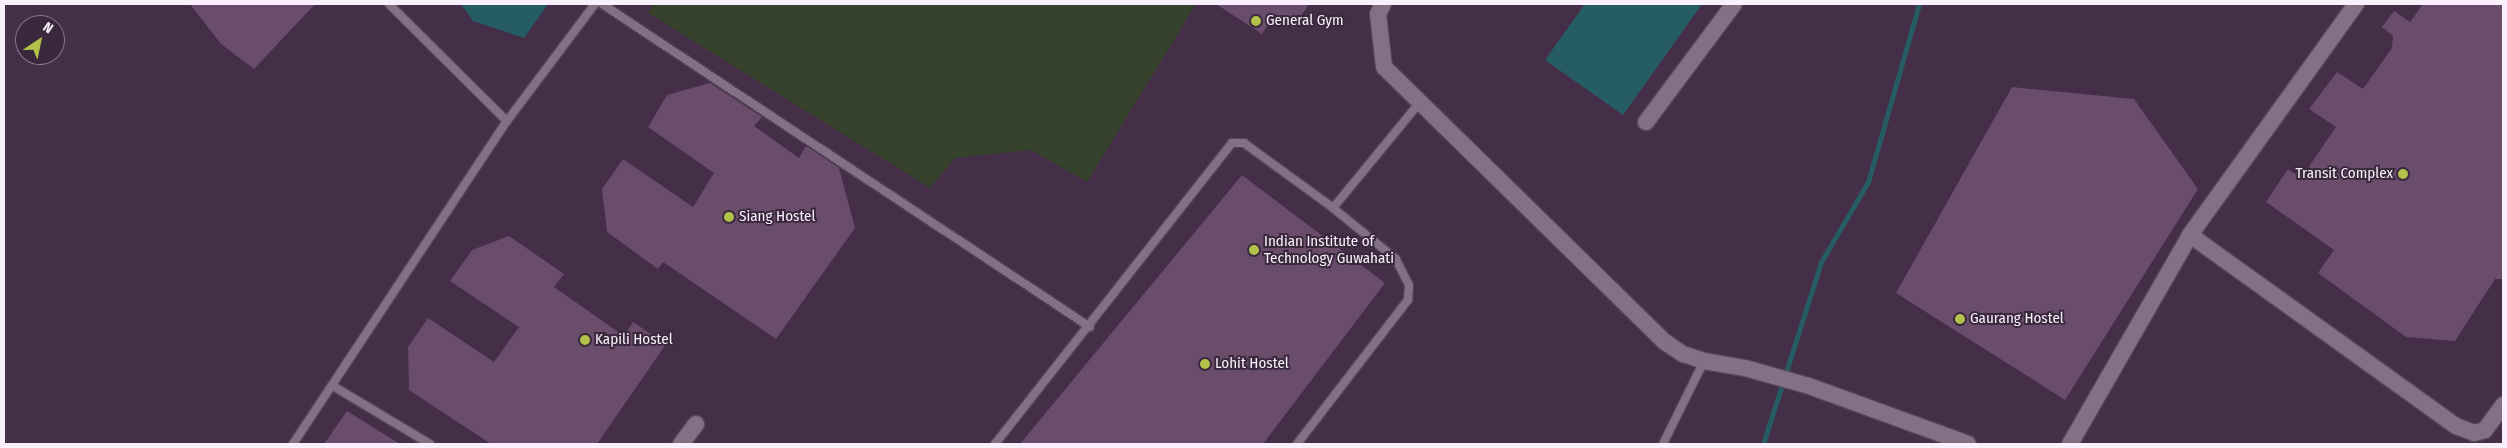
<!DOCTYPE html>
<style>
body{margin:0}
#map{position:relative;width:2507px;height:448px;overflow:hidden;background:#3a293d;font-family:"Fira Sans Condensed",sans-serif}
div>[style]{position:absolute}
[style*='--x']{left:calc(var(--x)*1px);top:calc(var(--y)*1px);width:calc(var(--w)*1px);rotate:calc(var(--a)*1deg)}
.built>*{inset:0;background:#442e48}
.green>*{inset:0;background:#36422b}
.water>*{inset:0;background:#265d65}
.stream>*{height:5px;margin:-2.5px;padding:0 2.5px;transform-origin:2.5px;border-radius:2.5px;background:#265d65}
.building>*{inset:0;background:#694d6b}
.roads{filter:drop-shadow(1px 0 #544658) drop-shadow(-1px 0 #544658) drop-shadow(0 1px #544658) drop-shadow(0 -1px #544658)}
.service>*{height:8px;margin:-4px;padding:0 4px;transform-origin:4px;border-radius:4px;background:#837087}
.minor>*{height:16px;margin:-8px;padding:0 8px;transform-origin:8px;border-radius:8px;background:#837087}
.dots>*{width:14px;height:14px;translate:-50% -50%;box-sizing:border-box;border:2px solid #3a293d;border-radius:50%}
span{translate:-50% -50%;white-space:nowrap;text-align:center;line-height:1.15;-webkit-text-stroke:4px #3a293d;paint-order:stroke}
.poi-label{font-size:15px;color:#faeffc}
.left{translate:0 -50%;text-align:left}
.right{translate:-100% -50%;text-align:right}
.frame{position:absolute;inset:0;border:5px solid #faeffc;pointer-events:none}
.north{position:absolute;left:15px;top:15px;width:50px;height:50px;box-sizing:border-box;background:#3a293d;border:1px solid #877889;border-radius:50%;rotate:34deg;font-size:14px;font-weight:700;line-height:20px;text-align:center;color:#faeffc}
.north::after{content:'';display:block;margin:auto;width:18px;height:22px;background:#b3c24b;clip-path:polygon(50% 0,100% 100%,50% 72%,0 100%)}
</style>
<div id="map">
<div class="built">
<div style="clip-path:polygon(evenodd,4px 4px,2503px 4px,2503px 444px,4px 444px,4px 4px,25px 25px,55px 25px,55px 55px,25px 55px,25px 25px)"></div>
</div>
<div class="green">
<div style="clip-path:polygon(654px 4px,1196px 4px,1087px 182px,1031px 150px,955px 158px,930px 188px,648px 13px)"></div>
</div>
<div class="water">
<div style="clip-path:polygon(461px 4px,548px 4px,524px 38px,473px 21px)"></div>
<div style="clip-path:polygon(1585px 4px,1702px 4px,1623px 115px,1545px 60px)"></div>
</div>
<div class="stream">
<div style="--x:1763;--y:444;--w:191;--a:-72.3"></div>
<div style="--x:1821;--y:262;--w:93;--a:-59.6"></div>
<div style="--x:1868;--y:182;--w:185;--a:-74"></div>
</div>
<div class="building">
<div style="clip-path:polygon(190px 4px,315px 4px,254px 69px,221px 44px)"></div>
<div style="clip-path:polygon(1216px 4px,1309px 4px,1293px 28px,1275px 14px,1262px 34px)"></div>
<div style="clip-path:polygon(2423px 4px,2503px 4px,2503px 279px,2495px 279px,2455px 341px,2406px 337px,2318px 273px,2334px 250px,2266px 202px,2288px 169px,2301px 178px,2336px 127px,2309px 109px,2337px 72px,2363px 89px,2392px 48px,2393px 36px,2382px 27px,2394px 11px,2410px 22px)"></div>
<div style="clip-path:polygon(710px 83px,762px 117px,754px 126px,799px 158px,806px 146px,839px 168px,855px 228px,776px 339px,663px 262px,658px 269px,607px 232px,602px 189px,623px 159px,693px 207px,714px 173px,648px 127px,667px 95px)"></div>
<div style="clip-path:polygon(2012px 87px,2134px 99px,2198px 189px,2065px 400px,1896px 293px)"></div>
<div style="clip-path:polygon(1242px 175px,1385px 283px,1263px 444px,1020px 444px)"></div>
<div style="clip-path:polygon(509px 236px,564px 274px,554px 287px,624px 336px,633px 322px,666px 344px,597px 444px,491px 444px,409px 390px,408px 347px,428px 318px,494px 362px,519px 327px,450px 281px,472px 250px)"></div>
<div style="clip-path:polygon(347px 411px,400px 444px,324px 444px)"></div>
</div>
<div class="roads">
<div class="service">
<div style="--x:389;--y:4;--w:166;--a:44.8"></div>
<div style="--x:602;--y:4;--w:585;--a:33.5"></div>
<div style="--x:333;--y:386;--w:113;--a:30.9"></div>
<div style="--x:293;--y:444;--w:387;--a:-56.5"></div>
<div style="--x:507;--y:121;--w:146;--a:-53.1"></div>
<div style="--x:995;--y:444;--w:383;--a:-51.8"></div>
<div style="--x:1232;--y:143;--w:12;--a:0"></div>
<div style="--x:1244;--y:143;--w:110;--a:36.1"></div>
<div style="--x:1333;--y:208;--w:139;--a:-50.6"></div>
<div style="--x:1297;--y:444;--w:182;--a:-52.4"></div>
<div style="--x:1408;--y:300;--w:15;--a:-86"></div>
<div style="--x:1409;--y:285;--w:29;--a:-117"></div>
<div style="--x:1396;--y:259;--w:81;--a:-141"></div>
<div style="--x:1663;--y:444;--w:93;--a:-63.7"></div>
</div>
<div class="minor">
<div style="--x:1383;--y:4;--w:11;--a:117"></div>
<div style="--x:1378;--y:14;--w:53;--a:83.5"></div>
<div style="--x:1384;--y:67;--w:393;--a:44.4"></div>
<div style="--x:1665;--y:342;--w:22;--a:34"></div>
<div style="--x:1683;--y:354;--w:22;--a:18"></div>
<div style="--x:1704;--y:361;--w:42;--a:9.7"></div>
<div style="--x:1745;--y:368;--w:66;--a:15.7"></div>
<div style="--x:1809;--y:386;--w:169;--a:20"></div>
<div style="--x:1646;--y:122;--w:147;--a:-53.3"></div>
<div style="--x:2190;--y:235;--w:327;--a:35.7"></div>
<div style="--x:2456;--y:426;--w:19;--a:21"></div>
<div style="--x:2474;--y:433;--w:11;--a:-15"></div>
<div style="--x:2485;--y:430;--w:31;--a:-54"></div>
<div style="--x:681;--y:444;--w:25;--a:-53"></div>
<div style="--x:2070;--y:444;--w:241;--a:-60.1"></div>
<div style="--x:2190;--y:235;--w:284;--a:-54.3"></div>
</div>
</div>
<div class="dots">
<div style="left:1256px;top:21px;background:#b3c24b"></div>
<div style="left:2403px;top:174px;background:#b3c24b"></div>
<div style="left:729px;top:217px;background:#b3c24b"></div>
<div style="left:1254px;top:250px;background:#b3c24b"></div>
<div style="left:1960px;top:319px;background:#b3c24b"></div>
<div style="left:585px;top:340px;background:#b3c24b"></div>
<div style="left:1205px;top:364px;background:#b3c24b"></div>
</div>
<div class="poi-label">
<span class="left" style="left:1266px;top:21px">General Gym</span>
<span class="right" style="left:2393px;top:174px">Transit Complex</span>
<span class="left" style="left:739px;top:217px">Siang Hostel</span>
<span class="left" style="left:1264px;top:250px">Indian Institute of<br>Technology Guwahati</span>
<span class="left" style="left:1970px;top:319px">Gaurang Hostel</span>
<span class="left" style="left:595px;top:340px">Kapili Hostel</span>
<span class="left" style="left:1215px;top:364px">Lohit Hostel</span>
</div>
<div class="frame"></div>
<div class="north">N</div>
</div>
